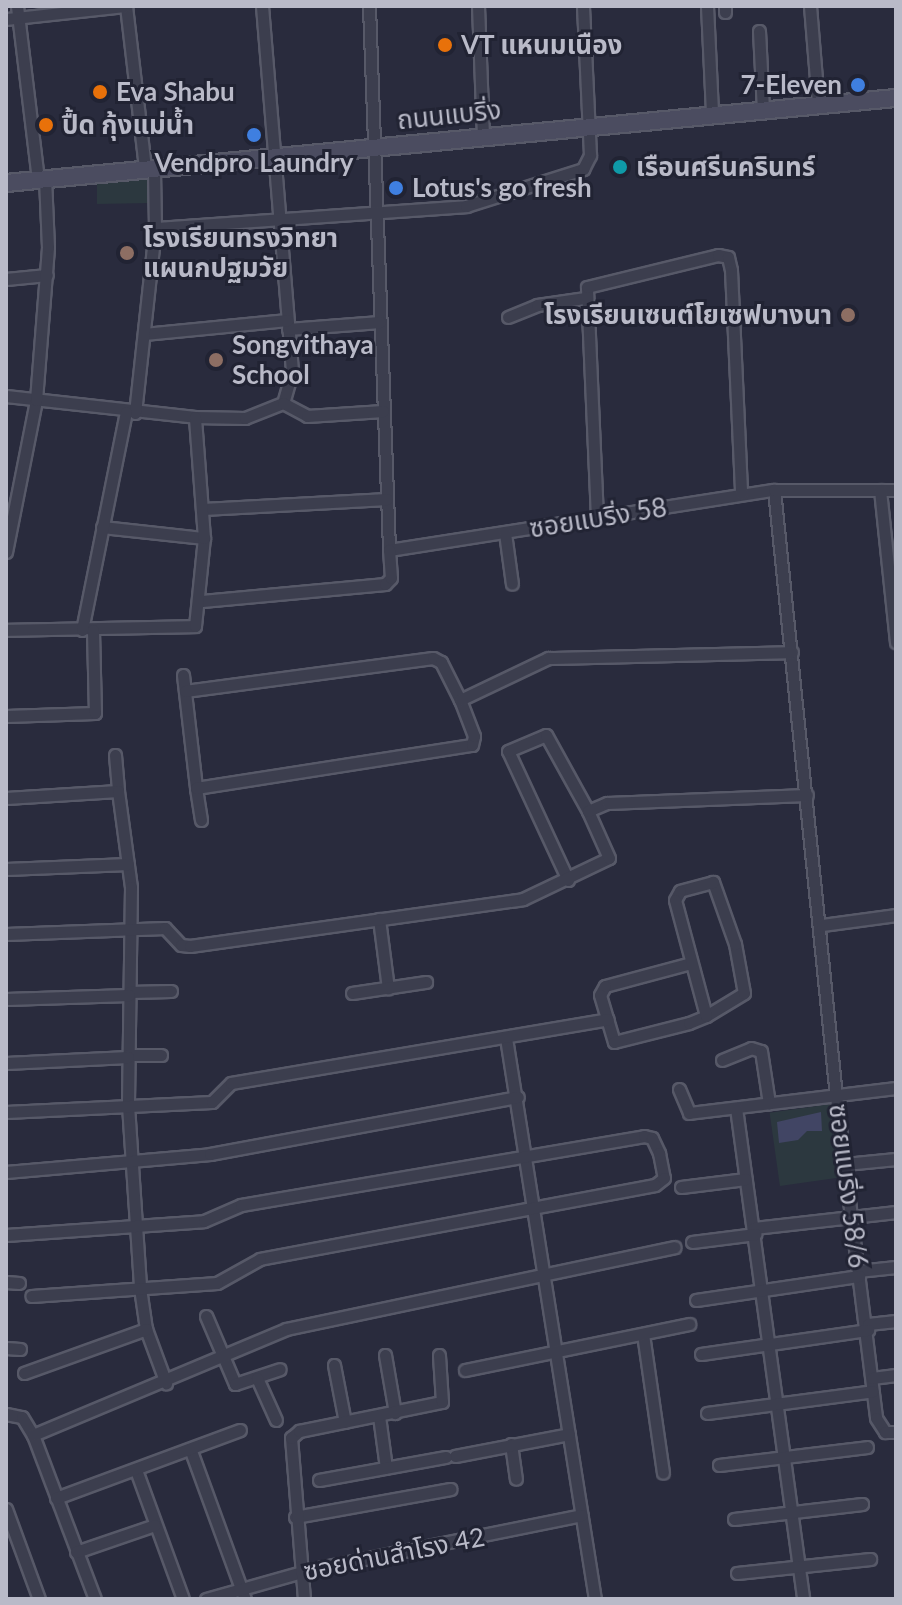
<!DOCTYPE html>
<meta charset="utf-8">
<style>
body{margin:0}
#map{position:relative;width:902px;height:1605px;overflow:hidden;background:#292b3d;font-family:Lato,"Noto Sans Thai",sans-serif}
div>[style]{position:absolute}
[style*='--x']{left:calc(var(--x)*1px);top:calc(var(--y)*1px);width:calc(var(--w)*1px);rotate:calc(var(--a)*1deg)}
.green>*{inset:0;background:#2c383f;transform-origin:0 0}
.water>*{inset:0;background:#414564}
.roads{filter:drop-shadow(2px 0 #575968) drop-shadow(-2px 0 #575968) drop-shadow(0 2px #575968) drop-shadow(0 -2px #575968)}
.street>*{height:11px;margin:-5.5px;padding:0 5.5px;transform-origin:5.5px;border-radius:5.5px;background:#3c3e4e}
.secondary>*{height:16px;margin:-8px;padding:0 8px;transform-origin:8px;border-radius:8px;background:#4b4c60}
.dots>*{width:22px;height:22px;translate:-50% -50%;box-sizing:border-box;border:4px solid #212333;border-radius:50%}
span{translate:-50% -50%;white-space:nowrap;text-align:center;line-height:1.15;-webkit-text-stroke:6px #212333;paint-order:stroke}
.poi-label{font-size:26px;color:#b9bac8;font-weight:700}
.left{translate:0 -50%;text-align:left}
.right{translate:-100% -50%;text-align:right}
.street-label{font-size:26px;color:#b9bac8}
.frame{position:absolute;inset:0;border:8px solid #b9bac8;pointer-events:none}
</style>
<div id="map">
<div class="green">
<div style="clip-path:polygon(150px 179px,150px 203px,97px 204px,97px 183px)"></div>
<div style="left:831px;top:1104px;width:74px;height:62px;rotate:82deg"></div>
</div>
<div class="water">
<div style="clip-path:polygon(821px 1112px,822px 1131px,807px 1131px,798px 1140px,779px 1143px,777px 1122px)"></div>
</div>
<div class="roads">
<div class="street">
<div style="--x:17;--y:6;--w:175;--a:83.1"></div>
<div style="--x:126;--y:6;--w:163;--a:83.3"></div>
<div style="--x:262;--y:6;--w:367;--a:85.3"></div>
<div style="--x:292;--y:372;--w:32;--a:106"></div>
<div style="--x:369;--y:6;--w:544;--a:87.89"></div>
<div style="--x:389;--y:550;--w:390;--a:-8.9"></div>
<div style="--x:774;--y:490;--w:609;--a:84.16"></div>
<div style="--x:836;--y:1096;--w:324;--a:82.9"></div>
<div style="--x:876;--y:1418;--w:17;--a:57"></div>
<div style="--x:885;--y:1432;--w:11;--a:0"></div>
<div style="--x:478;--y:6;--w:130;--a:87.8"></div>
<div style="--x:707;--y:6;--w:107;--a:87.3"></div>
<div style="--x:725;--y:6;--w:6;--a:90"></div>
<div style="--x:810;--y:6;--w:98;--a:85.3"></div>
<div style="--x:6;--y:19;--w:121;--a:-6.2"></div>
<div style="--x:759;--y:31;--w:78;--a:87.1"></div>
<div style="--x:155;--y:228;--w:312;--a:-4"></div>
<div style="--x:466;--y:206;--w:123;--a:-17.5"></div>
<div style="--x:583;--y:169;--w:16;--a:-63"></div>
<div style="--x:590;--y:155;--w:149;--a:-92.7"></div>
<div style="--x:6;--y:279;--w:41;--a:-5.6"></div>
<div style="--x:508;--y:317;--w:31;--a:-22"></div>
<div style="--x:537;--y:305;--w:49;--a:-8.3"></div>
<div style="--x:288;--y:329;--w:92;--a:-4.4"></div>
<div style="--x:144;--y:334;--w:144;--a:-5.6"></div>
<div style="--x:6;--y:396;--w:190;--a:6.3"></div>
<div style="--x:195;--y:417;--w:50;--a:1.1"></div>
<div style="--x:245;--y:418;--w:41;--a:-21.5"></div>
<div style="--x:283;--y:403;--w:27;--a:28"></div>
<div style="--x:307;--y:416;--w:76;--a:-3.8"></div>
<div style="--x:135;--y:413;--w:186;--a:-83.8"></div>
<div style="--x:155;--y:228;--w:60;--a:-91"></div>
<div style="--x:774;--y:490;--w:122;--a:0"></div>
<div style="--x:880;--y:490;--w:153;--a:84"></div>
<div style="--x:203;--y:509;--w:184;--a:-3.1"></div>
<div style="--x:597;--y:518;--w:231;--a:-92.5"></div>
<div style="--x:587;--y:287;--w:135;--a:-13.7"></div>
<div style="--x:718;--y:255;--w:10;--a:11"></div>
<div style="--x:728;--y:257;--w:13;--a:77"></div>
<div style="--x:731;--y:270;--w:224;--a:87.4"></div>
<div style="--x:102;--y:527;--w:103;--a:6.2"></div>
<div style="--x:505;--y:533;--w:51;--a:82.2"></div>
<div style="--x:6;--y:552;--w:155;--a:-78.8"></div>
<div style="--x:36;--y:400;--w:153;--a:-85.5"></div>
<div style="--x:48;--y:247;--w:68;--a:-92.5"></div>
<div style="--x:202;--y:601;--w:184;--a:-5.3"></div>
<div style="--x:385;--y:584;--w:8;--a:-45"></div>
<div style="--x:391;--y:578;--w:28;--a:-94"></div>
<div style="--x:6;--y:630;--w:189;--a:-1.2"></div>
<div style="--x:195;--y:626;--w:88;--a:-84.2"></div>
<div style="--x:204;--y:538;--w:121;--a:-94.3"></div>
<div style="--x:82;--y:630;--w:222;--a:-78.6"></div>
<div style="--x:183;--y:675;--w:114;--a:83.4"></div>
<div style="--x:185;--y:691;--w:250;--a:-7.6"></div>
<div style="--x:433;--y:658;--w:9;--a:27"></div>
<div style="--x:441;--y:662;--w:42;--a:63.4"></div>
<div style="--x:6;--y:716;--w:89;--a:-1.9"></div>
<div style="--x:95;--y:713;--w:83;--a:-91.4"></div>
<div style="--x:115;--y:755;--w:36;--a:85"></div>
<div style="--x:6;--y:798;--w:112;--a:-3.6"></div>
<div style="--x:118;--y:791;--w:97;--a:82.3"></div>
<div style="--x:131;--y:887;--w:218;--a:90.8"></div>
<div style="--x:128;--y:1105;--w:183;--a:86.2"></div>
<div style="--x:140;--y:1288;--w:41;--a:81.7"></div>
<div style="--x:146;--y:1329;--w:58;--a:69.7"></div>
<div style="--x:201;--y:820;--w:32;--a:-99"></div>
<div style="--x:196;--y:788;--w:279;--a:-8.9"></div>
<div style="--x:472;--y:745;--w:9;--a:-77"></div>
<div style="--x:474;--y:736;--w:39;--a:-111"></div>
<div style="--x:460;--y:700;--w:98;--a:-25.5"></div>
<div style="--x:548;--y:658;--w:244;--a:-1.4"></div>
<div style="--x:6;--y:869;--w:122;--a:-2.3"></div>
<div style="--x:568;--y:880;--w:142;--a:-114.9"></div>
<div style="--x:508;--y:751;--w:41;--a:-22.8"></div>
<div style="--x:546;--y:735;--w:87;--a:61.1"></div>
<div style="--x:379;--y:919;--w:70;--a:82.6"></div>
<div style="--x:822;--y:925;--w:75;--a:-7.7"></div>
<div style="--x:6;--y:934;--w:159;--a:-2.2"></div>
<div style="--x:165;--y:928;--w:23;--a:47"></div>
<div style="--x:181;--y:945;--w:9;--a:6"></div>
<div style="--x:190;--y:946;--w:336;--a:-8"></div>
<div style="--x:523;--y:899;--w:95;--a:-25.5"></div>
<div style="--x:609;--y:858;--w:51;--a:-114.1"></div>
<div style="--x:588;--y:811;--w:21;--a:-23"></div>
<div style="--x:607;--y:803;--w:200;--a:-2.3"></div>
<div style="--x:691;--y:963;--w:89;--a:165"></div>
<div style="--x:605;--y:986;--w:10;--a:119"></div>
<div style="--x:600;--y:995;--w:49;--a:73.4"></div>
<div style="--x:614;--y:1042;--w:77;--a:-14.2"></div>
<div style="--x:689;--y:1023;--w:18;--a:-22"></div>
<div style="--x:706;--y:1016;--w:44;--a:-31.2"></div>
<div style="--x:744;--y:993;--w:50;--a:-100.4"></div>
<div style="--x:735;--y:944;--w:66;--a:-109.5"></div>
<div style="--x:713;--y:882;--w:34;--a:165"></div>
<div style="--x:680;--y:891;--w:10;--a:119"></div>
<div style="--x:675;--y:900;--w:120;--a:75"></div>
<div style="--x:129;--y:992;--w:42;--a:-1.4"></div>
<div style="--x:352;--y:993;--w:75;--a:-8.5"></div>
<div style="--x:6;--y:999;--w:123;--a:-1.9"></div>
<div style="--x:506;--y:1038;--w:568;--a:80.99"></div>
<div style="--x:128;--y:1055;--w:33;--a:0"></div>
<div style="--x:722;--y:1060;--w:31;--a:-22"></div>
<div style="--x:751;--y:1048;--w:10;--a:17"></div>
<div style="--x:761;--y:1051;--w:53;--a:81.3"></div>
<div style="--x:6;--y:1063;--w:122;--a:-2.8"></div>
<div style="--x:679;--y:1089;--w:26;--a:67"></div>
<div style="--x:689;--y:1113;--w:209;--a:-6.9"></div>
<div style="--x:736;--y:1108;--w:496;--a:82.2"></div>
<div style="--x:6;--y:1112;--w:206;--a:-2.8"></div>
<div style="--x:212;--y:1102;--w:27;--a:-45"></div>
<div style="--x:231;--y:1083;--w:382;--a:-9.6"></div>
<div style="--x:845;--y:1164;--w:51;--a:-5.6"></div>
<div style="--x:6;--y:1172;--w:205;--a:-5"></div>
<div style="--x:210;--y:1154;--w:313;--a:-10.5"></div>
<div style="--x:681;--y:1187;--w:65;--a:-7"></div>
<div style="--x:754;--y:1228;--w:143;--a:-6.4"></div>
<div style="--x:6;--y:1235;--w:198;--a:-4"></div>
<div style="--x:204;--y:1221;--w:40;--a:-23.4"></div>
<div style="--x:241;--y:1205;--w:409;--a:-9.7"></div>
<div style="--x:644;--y:1136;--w:8;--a:14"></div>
<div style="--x:652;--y:1138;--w:17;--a:65"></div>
<div style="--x:659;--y:1153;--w:25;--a:79"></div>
<div style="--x:664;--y:1178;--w:11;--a:142"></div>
<div style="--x:655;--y:1185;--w:402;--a:169.4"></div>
<div style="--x:260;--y:1259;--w:49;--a:150.8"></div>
<div style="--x:217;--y:1283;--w:186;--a:176"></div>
<div style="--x:692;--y:1242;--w:64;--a:-7.2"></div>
<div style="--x:858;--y:1271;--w:38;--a:-6"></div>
<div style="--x:6;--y:1282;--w:13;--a:4"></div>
<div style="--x:696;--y:1300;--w:165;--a:-8.4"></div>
<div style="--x:206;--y:1316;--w:74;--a:66.9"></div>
<div style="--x:235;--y:1384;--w:47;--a:-18.4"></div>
<div style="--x:868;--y:1324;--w:28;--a:-6"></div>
<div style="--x:643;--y:1334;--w:140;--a:81.8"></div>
<div style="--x:6;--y:1348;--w:14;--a:4"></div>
<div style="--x:701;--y:1354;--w:169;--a:-8.2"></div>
<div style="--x:385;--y:1355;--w:59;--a:80.2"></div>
<div style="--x:334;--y:1365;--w:58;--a:79.1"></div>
<div style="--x:465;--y:1370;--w:229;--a:-11.6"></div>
<div style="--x:24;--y:1373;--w:130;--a:-19.8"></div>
<div style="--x:257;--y:1378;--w:46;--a:65.7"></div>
<div style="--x:872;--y:1378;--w:24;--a:-7"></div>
<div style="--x:707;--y:1413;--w:167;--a:-7.5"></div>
<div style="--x:6;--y:1414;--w:16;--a:11"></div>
<div style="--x:22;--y:1417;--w:21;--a:59"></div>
<div style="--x:33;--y:1435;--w:175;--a:69.3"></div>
<div style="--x:379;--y:1416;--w:52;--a:82.3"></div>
<div style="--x:33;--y:1435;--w:274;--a:-22.7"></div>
<div style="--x:286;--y:1329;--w:397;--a:-11.9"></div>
<div style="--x:511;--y:1444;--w:35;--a:82"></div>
<div style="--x:191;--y:1451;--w:158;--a:70"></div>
<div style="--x:455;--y:1456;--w:116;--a:-10.9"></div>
<div style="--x:719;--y:1465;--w:149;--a:-6.9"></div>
<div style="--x:136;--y:1470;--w:137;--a:70"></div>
<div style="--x:319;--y:1480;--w:129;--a:-10.3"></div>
<div style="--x:56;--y:1498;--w:196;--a:-20.3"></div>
<div style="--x:6;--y:1509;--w:96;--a:69.9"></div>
<div style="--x:295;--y:1517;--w:158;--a:-10.2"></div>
<div style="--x:734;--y:1519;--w:129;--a:-6.7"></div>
<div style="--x:76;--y:1552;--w:83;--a:-18.9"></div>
<div style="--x:737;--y:1573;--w:134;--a:-6"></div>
<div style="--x:206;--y:1599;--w:107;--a:-15.7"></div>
<div style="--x:309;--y:1570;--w:278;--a:-11.4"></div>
<div style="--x:304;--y:1599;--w:162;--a:-94.6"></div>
<div style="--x:291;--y:1438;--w:11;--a:-41"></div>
<div style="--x:299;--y:1431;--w:146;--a:-11.5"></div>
<div style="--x:442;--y:1402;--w:47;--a:-93.7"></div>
</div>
<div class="secondary">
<div style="--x:6;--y:183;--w:894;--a:-5.46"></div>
</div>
</div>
<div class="dots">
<div style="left:445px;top:45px;background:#e8710a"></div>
<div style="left:858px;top:85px;background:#3f7fe0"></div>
<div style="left:100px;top:92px;background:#e8710a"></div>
<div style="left:46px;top:125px;background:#e8710a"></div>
<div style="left:254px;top:135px;background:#3f7fe0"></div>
<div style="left:620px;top:167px;background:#0f9aa8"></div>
<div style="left:396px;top:188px;background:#3f7fe0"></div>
<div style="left:127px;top:253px;background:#8d6e63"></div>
<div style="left:848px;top:315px;background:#8d6e63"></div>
<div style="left:216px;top:360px;background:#8d6e63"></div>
</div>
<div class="poi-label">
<span class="left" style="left:461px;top:45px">VT แหนมเนือง</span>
<span class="right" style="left:842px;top:85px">7-Eleven</span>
<span class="left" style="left:116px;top:92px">Eva Shabu</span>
<span class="left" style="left:62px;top:125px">ปื้ด กุ้งแม่น้ำ</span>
<span style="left:254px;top:163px">Vendpro Laundry</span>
<span class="left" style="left:636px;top:167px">เรือนศรีนครินทร์</span>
<span class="left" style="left:412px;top:188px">Lotus's go fresh</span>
<span class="left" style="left:143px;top:253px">โรงเรียนทรงวิทยา<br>แผนกปฐมวัย</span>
<span class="right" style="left:832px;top:315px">โรงเรียนเซนต์โยเซฟบางนา</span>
<span class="left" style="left:232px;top:360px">Songvithaya<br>School</span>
</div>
<div class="street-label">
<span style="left:449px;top:115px;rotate:-6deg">ถนนแบริ่ง</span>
<span style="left:598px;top:518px;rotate:-9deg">ซอยแบริ่ง 58</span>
<span style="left:848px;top:1186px;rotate:83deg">ซอยแบริ่ง 58/6</span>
<span style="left:394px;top:1554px;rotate:-11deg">ซอยด่านสำโรง 42</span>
</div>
<div class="frame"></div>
</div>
